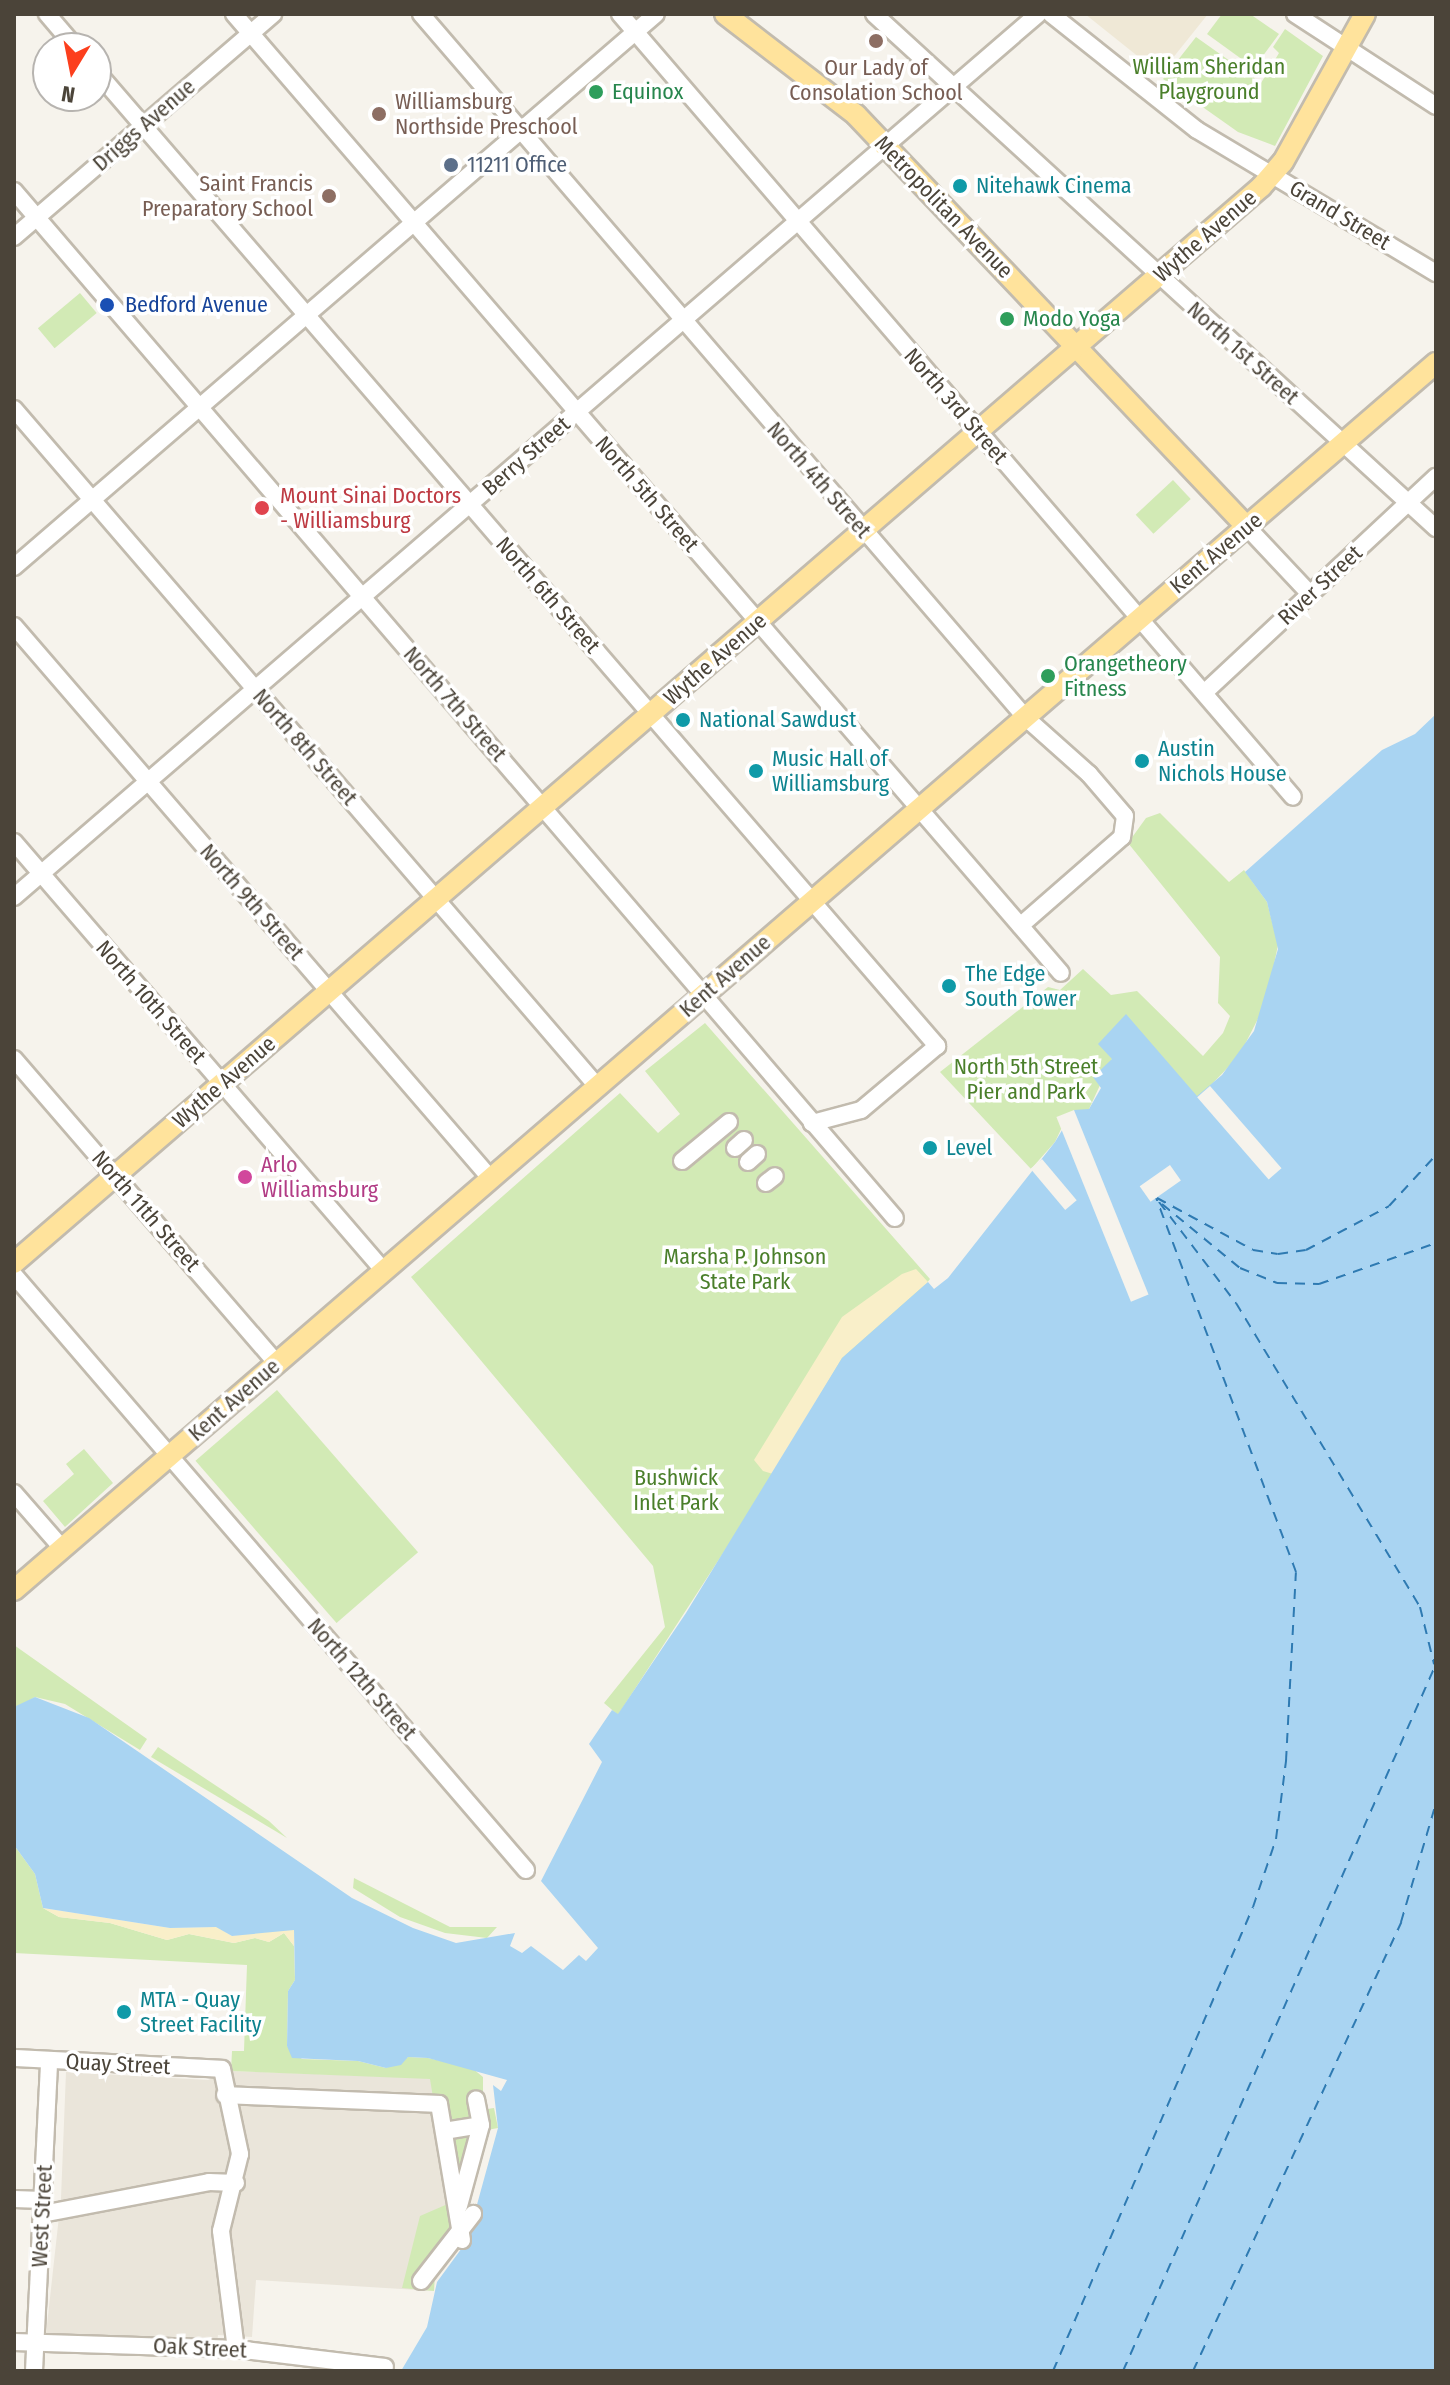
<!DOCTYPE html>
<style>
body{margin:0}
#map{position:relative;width:1450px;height:2385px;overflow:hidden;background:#f6f3ec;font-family:"Fira Sans Condensed",sans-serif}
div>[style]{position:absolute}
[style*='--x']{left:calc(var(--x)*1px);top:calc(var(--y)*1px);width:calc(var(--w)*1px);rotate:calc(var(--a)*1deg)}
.residential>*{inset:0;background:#eae5da}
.education>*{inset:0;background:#efe8d6}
.green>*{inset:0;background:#d2eab5;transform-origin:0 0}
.sand>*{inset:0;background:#f9efc9}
.water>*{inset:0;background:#a9d4f2}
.pier>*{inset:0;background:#f6f3ec;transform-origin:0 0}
.ferry>*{height:2px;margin-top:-1px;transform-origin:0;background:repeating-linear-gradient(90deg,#2e7ab2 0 10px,transparent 0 18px)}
.roads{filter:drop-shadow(2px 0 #c2bbae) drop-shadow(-2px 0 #c2bbae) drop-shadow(0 2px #c2bbae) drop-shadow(0 -2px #c2bbae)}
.minor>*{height:16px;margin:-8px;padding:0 8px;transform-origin:8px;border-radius:8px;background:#fff}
.major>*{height:20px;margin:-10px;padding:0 10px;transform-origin:10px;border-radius:10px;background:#ffe39c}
.dots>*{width:22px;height:22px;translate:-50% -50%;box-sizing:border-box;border:4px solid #fff;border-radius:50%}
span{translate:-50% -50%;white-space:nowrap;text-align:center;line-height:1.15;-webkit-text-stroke:7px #fff;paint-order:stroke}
.park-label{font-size:22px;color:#4a7f2a}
.education-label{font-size:22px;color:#785e54}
.left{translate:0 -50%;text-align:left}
.right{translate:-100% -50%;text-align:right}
.leisure-label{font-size:22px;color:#27864d}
.street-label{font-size:22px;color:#4b4439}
.service-label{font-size:22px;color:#4e5e75}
.culture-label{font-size:22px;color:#0d838f}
.transit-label{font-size:22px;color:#164399}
.health-label{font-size:22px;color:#be3a42}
.hotel-label{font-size:22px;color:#b23c85}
.frame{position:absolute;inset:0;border:16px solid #4b4439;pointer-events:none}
.north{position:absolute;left:32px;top:32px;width:80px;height:80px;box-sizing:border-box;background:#fff;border:2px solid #b7b4b0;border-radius:50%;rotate:190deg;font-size:22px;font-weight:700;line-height:32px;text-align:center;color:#4b4439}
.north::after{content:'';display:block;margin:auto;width:28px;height:36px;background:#fc3f1d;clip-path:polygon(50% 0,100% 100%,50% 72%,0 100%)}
</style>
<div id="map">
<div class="residential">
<div style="clip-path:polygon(231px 2071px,478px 2080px,482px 2110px,494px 2108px,459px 2243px,435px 2270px,434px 2291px,256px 2280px,252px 2337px,218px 2335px,216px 2352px,55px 2344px,46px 2334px,61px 2198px,66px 2072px,208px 2080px)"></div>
</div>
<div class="education">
<div style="clip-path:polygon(1085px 14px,1208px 14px,1160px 74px)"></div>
</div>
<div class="green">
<div style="clip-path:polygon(1222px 14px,1250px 14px,1279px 34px,1254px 68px,1207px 34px)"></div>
<div style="clip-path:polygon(1285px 29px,1323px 56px,1275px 146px,1238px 132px,1163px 79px,1196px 37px,1261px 83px,1279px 53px,1273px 47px)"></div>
<div style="left:80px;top:293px;width:26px;height:55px;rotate:50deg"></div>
<div style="left:1173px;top:480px;width:26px;height:51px;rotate:47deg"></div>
<div style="clip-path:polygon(1160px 813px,1229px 882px,1244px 870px,1267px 902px,1278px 945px,1266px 1003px,1239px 1056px,1210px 1086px,1281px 1169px,1112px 1059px,1089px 1109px,1063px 1125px,1055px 1142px,1031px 1169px,940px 1072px,1048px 987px,1060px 990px,1083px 969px,1111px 995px,1137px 991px,1203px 1056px,1223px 1033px,1230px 1016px,1218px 1003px,1220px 957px,1128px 843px,1146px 818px)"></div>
<div style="clip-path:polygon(705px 1023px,930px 1279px,764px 1490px,618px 1715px,604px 1703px,665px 1627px,653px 1566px,411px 1277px,620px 1093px,658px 1133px,680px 1114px,645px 1071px)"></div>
<div style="left:277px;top:1390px;width:215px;height:108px;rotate:49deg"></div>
<div style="clip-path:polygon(84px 1449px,113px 1483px,65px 1527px,43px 1501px,74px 1474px,66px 1464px)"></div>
<div style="clip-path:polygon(14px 1645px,147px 1739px,140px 1750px,65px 1704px,35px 1697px,14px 1709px)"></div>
<div style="clip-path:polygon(158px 1747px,269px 1821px,287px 1838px,151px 1757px)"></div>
<div style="clip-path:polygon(14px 1845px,35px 1874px,43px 1908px,59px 1917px,110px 1923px,167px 1940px,189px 1934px,234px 1943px,255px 1938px,269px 1942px,284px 1933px,294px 1946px,295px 1980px,288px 1991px,287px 2046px,302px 2059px,358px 2061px,386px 2068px,408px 2057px,428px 2058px,472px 2068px,483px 2077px,483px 2110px,494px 2108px,498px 2128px,487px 2130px,459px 2243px,435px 2270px,434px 2291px,402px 2288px,420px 2216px,450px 2203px,430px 2079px,231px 2071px,232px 2051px,244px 2051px,247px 1965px,14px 1953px)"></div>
<div style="clip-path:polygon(354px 1878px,450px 1927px,497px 1927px,487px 1938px,445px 1933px,400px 1917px,353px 1888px)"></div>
</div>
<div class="sand">
<div style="clip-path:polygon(916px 1269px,928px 1282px,842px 1358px,773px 1474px,763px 1471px,754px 1460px,842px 1317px,902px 1274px)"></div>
<div style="clip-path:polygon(43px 1908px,170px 1928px,217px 1927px,232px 1936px,281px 1927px,294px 1930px,294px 1946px,284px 1933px,269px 1942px,255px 1938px,234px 1943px,189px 1934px,167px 1940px,110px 1923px,59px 1917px)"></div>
</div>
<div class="water">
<div style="clip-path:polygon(1436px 714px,1436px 2371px,401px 2371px,427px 2327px,437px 2282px,467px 2241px,498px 2128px,493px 2085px,501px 2091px,507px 2080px,428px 2058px,408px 2057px,401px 2065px,386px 2068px,358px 2061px,292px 2058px,287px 2046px,288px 1991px,295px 1980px,294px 1930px,232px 1936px,216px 1927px,170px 1928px,43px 1908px,35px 1874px,14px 1845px,16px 1706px,35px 1697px,89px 1718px,352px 1898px,413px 1928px,456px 1943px,515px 1933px,510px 1946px,522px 1953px,531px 1946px,563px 1970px,579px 1955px,586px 1961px,598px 1948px,541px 1881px,602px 1762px,589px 1744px,612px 1710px,618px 1714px,686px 1613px,842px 1358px,928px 1282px,934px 1289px,948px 1278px,1055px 1142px,1074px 1110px,1089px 1109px,1101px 1088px,1093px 1077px,1112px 1059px,1098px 1044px,1126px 1014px,1197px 1096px,1222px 1075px,1254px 1031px,1278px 949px,1267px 902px,1245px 872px,1382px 750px,1415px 734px)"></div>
</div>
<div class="pier">
<div style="left:1210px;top:1086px;width:109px;height:17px;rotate:49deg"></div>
<div style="left:1074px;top:1110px;width:199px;height:19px;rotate:68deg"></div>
<div style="left:1042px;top:1159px;width:54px;height:15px;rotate:50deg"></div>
<div style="left:1170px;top:1165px;width:19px;height:37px;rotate:55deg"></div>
</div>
<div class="ferry">
<div style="--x:1157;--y:1198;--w:109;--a:28.4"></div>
<div style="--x:1253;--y:1250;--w:25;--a:9"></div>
<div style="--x:1278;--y:1254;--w:28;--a:-8"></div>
<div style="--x:1306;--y:1250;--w:94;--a:-27.9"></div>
<div style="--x:1389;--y:1206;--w:69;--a:-47.3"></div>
<div style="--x:1159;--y:1202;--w:127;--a:52.7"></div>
<div style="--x:1236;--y:1303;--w:355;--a:58.8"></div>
<div style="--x:1420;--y:1607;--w:59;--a:76.2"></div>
<div style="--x:1162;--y:1204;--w:101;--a:39.4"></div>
<div style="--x:1240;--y:1268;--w:40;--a:22"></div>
<div style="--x:1277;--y:1283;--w:42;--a:1.4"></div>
<div style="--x:1319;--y:1284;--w:124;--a:-19.3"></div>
<div style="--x:1053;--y:2371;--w:505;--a:-66.68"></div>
<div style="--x:1253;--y:1907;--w:72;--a:-71.3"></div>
<div style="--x:1276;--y:1839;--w:79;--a:-82.7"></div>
<div style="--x:1286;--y:1761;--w:189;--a:-87"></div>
<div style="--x:1296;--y:1572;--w:399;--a:-110.5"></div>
<div style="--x:1123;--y:2371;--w:773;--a:-66.12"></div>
<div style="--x:1193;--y:2371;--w:495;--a:-65.1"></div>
<div style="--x:1401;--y:1922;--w:124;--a:-73.6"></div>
</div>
<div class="roads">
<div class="minor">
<div style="--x:47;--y:14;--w:45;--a:49.5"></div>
<div style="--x:234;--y:14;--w:1266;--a:49.23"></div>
<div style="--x:421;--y:14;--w:927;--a:49.33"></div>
<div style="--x:1025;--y:717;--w:86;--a:41.7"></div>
<div style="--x:1089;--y:774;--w:55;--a:49.4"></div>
<div style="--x:1125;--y:816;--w:21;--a:98"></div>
<div style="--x:1122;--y:837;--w:135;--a:138.9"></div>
<div style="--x:620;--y:14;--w:1032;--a:49.32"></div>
<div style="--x:874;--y:14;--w:762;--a:42.45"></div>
<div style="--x:1051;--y:14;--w:186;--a:38.5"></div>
<div style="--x:1197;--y:130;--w:279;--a:30.9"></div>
<div style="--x:1295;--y:14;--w:168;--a:33.1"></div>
<div style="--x:96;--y:71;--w:1288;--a:49.22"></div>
<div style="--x:937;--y:1046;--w:99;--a:139.9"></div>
<div style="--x:861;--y:1110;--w:51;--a:165.1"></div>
<div style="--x:14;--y:191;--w:1353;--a:49.38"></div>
<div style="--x:14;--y:237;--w:342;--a:-40.7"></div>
<div style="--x:14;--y:409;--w:893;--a:49.27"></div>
<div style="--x:1247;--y:527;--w:92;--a:46.8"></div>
<div style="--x:14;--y:567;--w:847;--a:-40.74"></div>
<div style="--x:14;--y:626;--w:730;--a:49.22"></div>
<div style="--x:1204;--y:693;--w:317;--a:-43"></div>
<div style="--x:14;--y:842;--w:565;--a:49.23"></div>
<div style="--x:14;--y:897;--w:1352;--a:-40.77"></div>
<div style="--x:14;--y:1059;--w:401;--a:49.2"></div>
<div style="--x:735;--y:1148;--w:12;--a:-42"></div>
<div style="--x:682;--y:1161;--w:61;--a:-39.7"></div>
<div style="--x:748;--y:1162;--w:12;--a:-42"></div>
<div style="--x:766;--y:1183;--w:11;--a:-38"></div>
<div style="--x:14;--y:1275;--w:785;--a:49.29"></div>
<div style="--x:14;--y:1493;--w:73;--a:48.9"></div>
<div style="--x:14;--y:2058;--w:208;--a:3"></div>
<div style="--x:222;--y:2069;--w:87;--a:78"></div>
<div style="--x:240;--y:2154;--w:79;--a:103.9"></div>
<div style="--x:221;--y:2231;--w:119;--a:82.8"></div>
<div style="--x:225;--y:2095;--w:214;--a:2.4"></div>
<div style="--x:439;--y:2104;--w:138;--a:80.4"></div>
<div style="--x:444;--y:2131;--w:37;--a:-9"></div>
<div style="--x:14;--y:2199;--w:29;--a:2"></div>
<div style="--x:459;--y:2206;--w:84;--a:-74.8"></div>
<div style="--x:481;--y:2125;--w:26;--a:-101"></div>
<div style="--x:42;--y:2214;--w:170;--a:-10.8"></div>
<div style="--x:209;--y:2182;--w:27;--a:2"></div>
<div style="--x:421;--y:2281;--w:85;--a:-52.2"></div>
<div style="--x:14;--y:2342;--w:222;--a:1.8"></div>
<div style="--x:236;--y:2349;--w:150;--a:6.9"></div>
<div style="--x:34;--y:2371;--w:311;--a:-87.2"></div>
</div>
<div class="major">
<div style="--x:725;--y:14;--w:165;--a:37.6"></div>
<div style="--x:856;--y:115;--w:568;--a:46.5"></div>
<div style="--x:14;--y:1263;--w:1647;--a:-40.79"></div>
<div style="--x:1261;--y:187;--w:33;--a:-49"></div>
<div style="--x:1283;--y:162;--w:169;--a:-61"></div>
<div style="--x:14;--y:1590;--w:1878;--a:-40.79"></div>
</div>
</div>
<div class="dots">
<div style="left:876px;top:41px;background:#8d6e63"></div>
<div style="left:596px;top:92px;background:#2e9e5b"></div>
<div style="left:379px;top:114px;background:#8d6e63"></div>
<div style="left:451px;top:165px;background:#5c6f8a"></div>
<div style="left:960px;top:186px;background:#0f9aa8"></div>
<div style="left:329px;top:196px;background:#8d6e63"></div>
<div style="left:107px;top:305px;background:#1a4fb4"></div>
<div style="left:1007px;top:319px;background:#2e9e5b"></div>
<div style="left:262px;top:508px;background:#e0444e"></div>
<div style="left:1048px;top:676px;background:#2e9e5b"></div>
<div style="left:683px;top:720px;background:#0f9aa8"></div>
<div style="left:1142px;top:761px;background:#0f9aa8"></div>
<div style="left:756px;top:771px;background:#0f9aa8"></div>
<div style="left:949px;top:986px;background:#0f9aa8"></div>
<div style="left:930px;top:1148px;background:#0f9aa8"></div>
<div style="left:245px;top:1177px;background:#d1479c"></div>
<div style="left:124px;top:2012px;background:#0f9aa8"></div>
</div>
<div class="park-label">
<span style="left:1209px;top:79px">William Sheridan<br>Playground</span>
<span style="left:1026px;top:1079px">North 5th Street<br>Pier and Park</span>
<span style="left:745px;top:1269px">Marsha P. Johnson<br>State Park</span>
<span style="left:676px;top:1490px">Bushwick<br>Inlet Park</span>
</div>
<div class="education-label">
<span style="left:876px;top:80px">Our Lady of<br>Consolation School</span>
<span class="left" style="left:395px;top:114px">Williamsburg<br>Northside Preschool</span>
<span class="right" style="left:313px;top:196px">Saint Francis<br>Preparatory School</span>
</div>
<div class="leisure-label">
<span class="left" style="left:612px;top:92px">Equinox</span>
<span class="left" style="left:1023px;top:319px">Modo Yoga</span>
<span class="left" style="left:1064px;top:676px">Orangetheory<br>Fitness</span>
</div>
<div class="street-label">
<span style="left:144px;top:125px;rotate:-41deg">Driggs Avenue</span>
<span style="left:944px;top:207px;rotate:46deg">Metropolitan Avenue</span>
<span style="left:1340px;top:215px;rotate:31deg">Grand Street</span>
<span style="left:1205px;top:236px;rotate:-41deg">Wythe Avenue</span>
<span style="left:1243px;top:353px;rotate:42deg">North 1st Street</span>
<span style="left:956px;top:406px;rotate:49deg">North 3rd Street</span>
<span style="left:526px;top:456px;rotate:-41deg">Berry Street</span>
<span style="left:819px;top:480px;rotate:49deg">North 4th Street</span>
<span style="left:647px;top:494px;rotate:49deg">North 5th Street</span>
<span style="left:1216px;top:553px;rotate:-40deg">Kent Avenue</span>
<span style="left:1320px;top:585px;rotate:-43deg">River Street</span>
<span style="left:548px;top:595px;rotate:49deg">North 6th Street</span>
<span style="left:715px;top:659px;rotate:-41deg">Wythe Avenue</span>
<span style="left:455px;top:704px;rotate:49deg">North 7th Street</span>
<span style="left:305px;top:747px;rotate:49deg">North 8th Street</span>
<span style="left:252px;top:902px;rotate:49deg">North 9th Street</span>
<span style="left:725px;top:976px;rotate:-41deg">Kent Avenue</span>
<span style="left:151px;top:1002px;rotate:49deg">North 10th Street</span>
<span style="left:224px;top:1082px;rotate:-41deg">Wythe Avenue</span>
<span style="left:146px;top:1211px;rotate:49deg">North 11th Street</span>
<span style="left:234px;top:1400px;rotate:-41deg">Kent Avenue</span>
<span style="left:362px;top:1679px;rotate:49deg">North 12th Street</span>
<span style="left:118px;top:2064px;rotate:3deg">Quay Street</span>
<span style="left:42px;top:2216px;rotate:-87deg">West Street</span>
<span style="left:200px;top:2348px;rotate:3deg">Oak Street</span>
</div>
<div class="service-label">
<span class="left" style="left:467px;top:165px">11211 Office</span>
</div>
<div class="culture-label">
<span class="left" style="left:976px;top:186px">Nitehawk Cinema</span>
<span class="left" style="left:699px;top:720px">National Sawdust</span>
<span class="left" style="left:1158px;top:761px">Austin<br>Nichols House</span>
<span class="left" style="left:772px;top:771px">Music Hall of<br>Williamsburg</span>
<span class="left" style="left:965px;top:986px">The Edge<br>South Tower</span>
<span class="left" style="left:946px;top:1148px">Level</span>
<span class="left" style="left:140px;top:2012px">MTA - Quay<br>Street Facility</span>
</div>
<div class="transit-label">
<span class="left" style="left:125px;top:305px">Bedford Avenue</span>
</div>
<div class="health-label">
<span class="left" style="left:280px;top:508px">Mount Sinai Doctors<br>- Williamsburg</span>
</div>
<div class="hotel-label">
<span class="left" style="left:261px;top:1177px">Arlo<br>Williamsburg</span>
</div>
<div class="frame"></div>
<div class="north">N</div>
</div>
